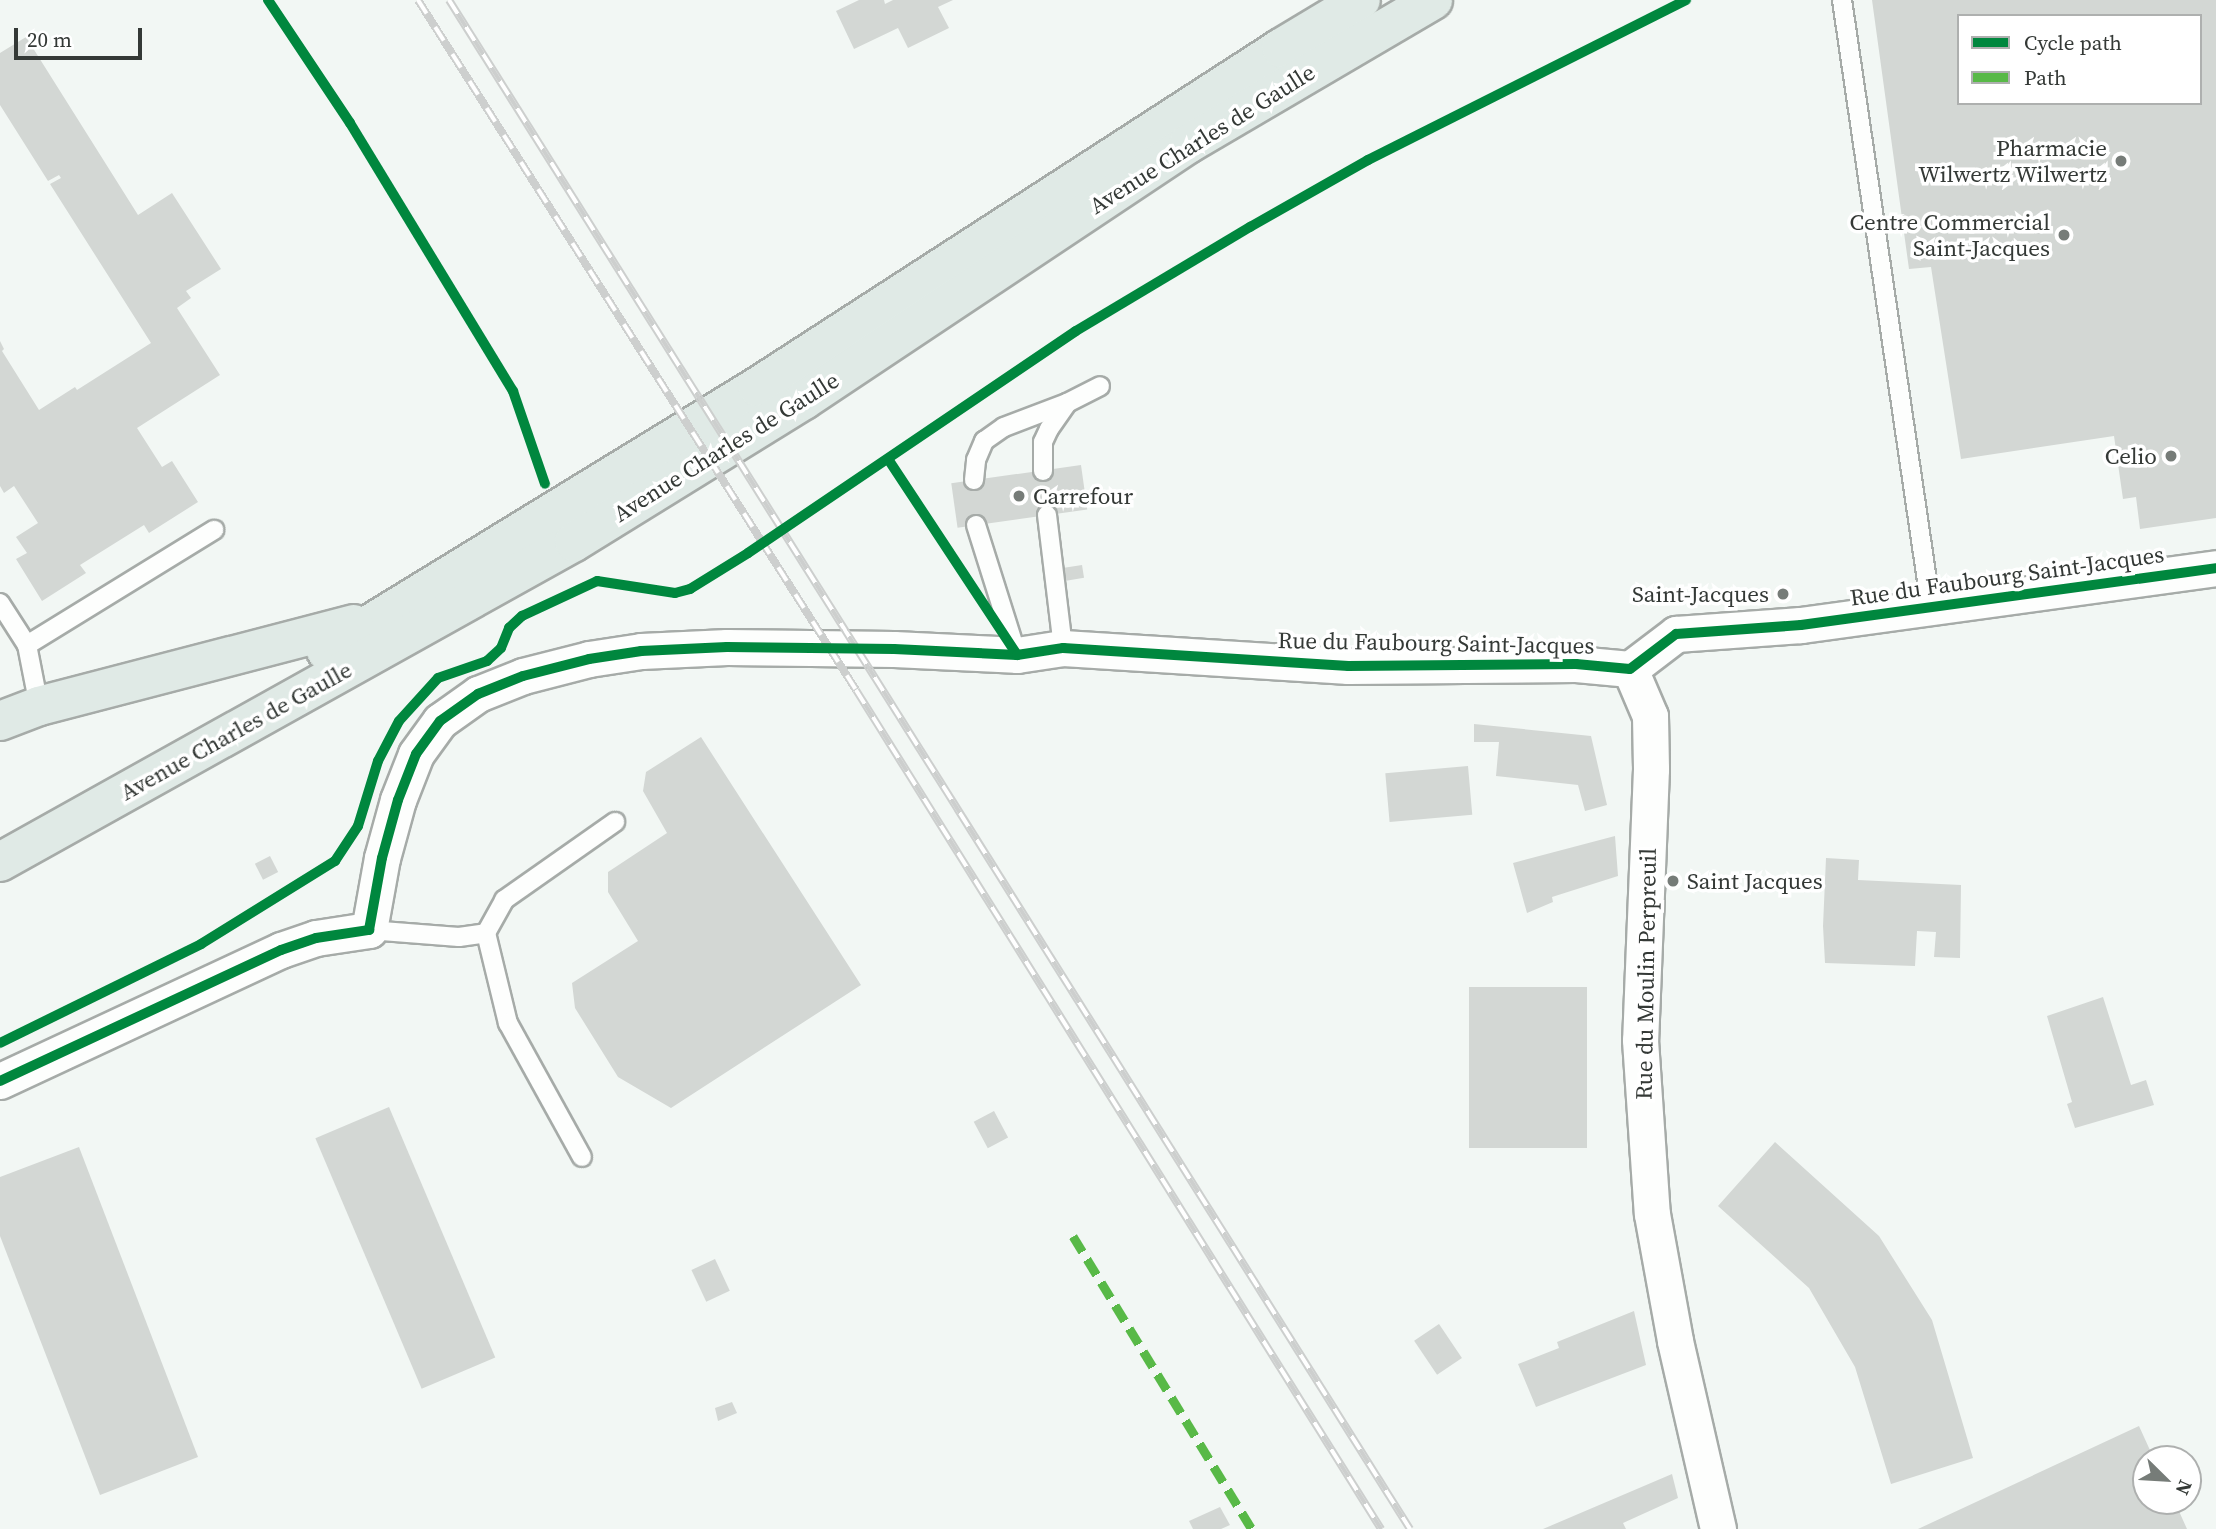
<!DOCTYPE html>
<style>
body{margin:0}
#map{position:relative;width:2216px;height:1529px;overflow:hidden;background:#f2f7f4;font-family:"Source Serif 4",serif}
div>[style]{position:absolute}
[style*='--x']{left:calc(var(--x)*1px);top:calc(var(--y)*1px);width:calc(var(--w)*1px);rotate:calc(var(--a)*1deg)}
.building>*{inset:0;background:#d3d7d4;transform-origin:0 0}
.roads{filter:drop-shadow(2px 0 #a6aba8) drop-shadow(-2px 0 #a6aba8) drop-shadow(0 2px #a6aba8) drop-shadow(0 -2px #a6aba8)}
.lane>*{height:18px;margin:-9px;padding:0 9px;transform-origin:9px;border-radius:9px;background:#fdfefd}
.street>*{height:35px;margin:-17.5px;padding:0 17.5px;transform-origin:17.5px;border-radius:17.5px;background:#fdfefd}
.primary>*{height:38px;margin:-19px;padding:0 19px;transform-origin:19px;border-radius:19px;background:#e0eae6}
.rail>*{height:8px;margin-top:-4px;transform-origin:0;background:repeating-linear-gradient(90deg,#fff 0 16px,#cdcfce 0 32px);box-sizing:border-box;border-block:2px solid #cdcfce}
.quiet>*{height:9px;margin-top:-4.5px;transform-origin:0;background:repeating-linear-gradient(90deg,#58b947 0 18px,transparent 0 27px)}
.cycleway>*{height:10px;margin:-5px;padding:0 5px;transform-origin:5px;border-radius:5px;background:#00873e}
.dots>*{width:19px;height:19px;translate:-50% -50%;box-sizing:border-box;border:4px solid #fff;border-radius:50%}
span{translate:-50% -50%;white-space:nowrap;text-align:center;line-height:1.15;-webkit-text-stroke:7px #fff;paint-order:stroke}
.street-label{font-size:23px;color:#343936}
.poi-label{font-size:23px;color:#343936}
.right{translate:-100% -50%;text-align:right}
.left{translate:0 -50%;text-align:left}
.legend{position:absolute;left:1957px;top:14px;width:245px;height:91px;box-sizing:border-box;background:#fff;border:2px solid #aeb0af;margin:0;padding:9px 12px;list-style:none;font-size:21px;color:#343936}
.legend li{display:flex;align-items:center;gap:14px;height:35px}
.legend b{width:35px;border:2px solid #aeb0af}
.north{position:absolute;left:2132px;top:1445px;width:70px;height:70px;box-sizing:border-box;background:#fff;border:2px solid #aeb0af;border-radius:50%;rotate:114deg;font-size:19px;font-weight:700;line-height:28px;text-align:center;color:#343936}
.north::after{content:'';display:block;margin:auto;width:24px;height:32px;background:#767c78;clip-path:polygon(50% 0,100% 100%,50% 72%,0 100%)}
.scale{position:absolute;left:14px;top:28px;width:128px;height:32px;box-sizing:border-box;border:4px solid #343936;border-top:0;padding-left:9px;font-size:21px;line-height:24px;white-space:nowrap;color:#343936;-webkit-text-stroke:5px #fff;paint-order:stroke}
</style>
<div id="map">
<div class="building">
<div style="clip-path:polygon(859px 0,884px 0,885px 4px,893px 0,953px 0,938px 7px,949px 28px,908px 48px,898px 28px,854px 49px,836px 11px)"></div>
<div style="clip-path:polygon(evenodd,1872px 0,2216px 0,2216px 518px,2140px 529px,2136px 497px,2123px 499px,2114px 436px,1961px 459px,1931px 267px,1909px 269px,1872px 0,1959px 16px,2200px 16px,2200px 103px,1959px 103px,1959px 16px)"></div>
<div style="clip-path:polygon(26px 37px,138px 215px,172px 193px,221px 269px,186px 291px,191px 298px,177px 308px,220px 375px,137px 428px,162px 467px,172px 461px,198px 502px,149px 533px,144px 525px,80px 565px,86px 573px,42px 601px,16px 559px,27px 553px,16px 537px,38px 523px,14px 486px,4px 493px,0 486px,0 341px,4px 349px,2px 351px,39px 410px,75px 387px,77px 390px,151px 343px,50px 184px,61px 178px,59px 175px,48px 181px,0 105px,0 53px)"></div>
<div style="left:1081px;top:465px;width:45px;height:131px;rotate:82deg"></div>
<div style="left:1082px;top:565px;width:13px;height:18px;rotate:81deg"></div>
<div style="clip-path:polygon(1474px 724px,1591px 736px,1607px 805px,1585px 811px,1578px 785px,1496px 776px,1499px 742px,1474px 742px)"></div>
<div style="clip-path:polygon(701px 737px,861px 985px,671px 1108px,618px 1077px,575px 1008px,572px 983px,638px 941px,608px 892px,608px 872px,667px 833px,643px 791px,646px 772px)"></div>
<div style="left:1468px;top:766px;width:49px;height:83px;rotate:85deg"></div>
<div style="clip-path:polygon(1615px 836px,1618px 876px,1552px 897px,1553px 902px,1527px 913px,1513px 863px)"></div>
<div style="left:270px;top:856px;width:18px;height:17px;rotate:63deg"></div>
<div style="clip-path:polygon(1826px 858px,1859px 860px,1858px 880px,1961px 885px,1960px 958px,1934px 957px,1936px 932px,1917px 931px,1915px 966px,1825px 963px,1823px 926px)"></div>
<div style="left:1469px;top:987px;width:118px;height:161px"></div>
<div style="clip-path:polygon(2103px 997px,2131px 1085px,2146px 1080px,2154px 1105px,2075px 1128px,2067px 1104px,2072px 1102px,2047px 1016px)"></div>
<div style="left:389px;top:1107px;width:272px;height:80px;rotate:67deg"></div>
<div style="left:994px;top:1111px;width:30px;height:23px;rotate:62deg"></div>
<div style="clip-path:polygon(1775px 1142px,1879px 1236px,1932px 1320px,1973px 1458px,1891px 1484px,1855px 1367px,1809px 1288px,1718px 1206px)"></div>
<div style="clip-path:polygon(79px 1147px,198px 1457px,100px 1495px,0 1236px,0 1177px)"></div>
<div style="left:715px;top:1259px;width:35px;height:26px;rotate:65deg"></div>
<div style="clip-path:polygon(1634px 1311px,1646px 1365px,1536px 1407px,1518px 1364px,1559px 1348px,1557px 1342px)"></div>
<div style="left:1439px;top:1324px;width:41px;height:30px;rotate:56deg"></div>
<div style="clip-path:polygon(732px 1402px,737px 1413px,718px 1421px,715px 1408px)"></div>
<div style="clip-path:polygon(2139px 1426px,2154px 1459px,2146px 1459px,2146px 1501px,2188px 1501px,2189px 1504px,2178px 1509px,2187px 1529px,1918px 1529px)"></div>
<div style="clip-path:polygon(1672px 1474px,1678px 1498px,1623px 1523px,1626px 1529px,1543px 1529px)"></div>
<div style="clip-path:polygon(1220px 1507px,1230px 1525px,1221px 1529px,1193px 1529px,1189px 1521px)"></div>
</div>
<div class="roads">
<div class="lane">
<div style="--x:1842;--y:0;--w:614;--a:81.67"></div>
<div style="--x:1043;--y:471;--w:29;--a:-90"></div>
<div style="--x:1043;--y:442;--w:14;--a:-65"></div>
<div style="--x:1049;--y:429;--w:32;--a:-55"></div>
<div style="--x:1067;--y:403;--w:37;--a:-27"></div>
<div style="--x:974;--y:480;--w:20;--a:-84"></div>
<div style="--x:976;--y:460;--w:21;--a:-67"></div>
<div style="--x:984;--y:441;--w:24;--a:-35"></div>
<div style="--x:1004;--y:427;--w:67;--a:-20.9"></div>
<div style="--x:1047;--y:515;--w:134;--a:83.1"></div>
<div style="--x:976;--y:525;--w:136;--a:72.5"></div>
<div style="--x:0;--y:603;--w:50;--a:57.3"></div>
<div style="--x:39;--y:706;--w:62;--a:-101.1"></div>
<div style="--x:27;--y:645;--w:220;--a:-31.6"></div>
<div style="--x:369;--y:930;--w:90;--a:4.4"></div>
<div style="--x:459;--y:937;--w:27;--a:-8"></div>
<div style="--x:486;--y:933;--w:38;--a:-61"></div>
<div style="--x:504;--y:900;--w:136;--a:-35.1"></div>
<div style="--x:486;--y:933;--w:93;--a:76.3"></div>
<div style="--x:508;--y:1023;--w:153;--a:61.1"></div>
</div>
<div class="street">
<div style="--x:1630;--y:669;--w:51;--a:66.9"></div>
<div style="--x:1650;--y:716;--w:53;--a:88.9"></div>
<div style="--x:1651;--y:769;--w:271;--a:92.3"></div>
<div style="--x:1640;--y:1040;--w:174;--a:86.1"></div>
<div style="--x:1652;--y:1214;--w:129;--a:79.7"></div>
<div style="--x:1675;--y:1341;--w:193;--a:77.1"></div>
<div style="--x:0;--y:1081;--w:310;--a:-25"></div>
<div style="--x:281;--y:950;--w:37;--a:-19"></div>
<div style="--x:316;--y:938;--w:54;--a:-8.6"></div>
<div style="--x:369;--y:930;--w:73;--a:-79.8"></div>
<div style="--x:382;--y:858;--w:60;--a:-74.6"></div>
<div style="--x:398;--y:800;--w:49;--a:-68.6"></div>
<div style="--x:416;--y:754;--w:41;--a:-54"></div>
<div style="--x:440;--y:721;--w:47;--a:-35.4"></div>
<div style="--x:478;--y:694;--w:48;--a:-21.8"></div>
<div style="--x:523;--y:676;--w:68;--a:-14.4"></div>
<div style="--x:589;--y:659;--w:53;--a:-8.7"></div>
<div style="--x:641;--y:651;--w:86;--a:-2.7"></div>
<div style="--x:727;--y:647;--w:167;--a:0.7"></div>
<div style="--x:894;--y:649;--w:123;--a:2.8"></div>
<div style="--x:1017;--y:655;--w:47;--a:-8.7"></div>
<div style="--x:1063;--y:648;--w:286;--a:3.6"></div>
<div style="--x:1348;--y:666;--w:228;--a:-0.5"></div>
<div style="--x:1576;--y:664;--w:54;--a:5.3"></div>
<div style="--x:1630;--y:669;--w:58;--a:-37.3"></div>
<div style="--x:1676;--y:634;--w:125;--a:-4.1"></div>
<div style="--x:1801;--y:625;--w:419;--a:-7.8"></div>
</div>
<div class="primary">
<div style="--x:326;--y:651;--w:505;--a:-31.49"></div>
<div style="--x:757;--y:387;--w:624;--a:-32.9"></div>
<div style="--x:1281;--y:48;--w:93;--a:-31"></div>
<div style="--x:0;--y:721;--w:42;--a:-21"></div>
<div style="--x:39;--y:706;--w:325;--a:-14.6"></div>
<div style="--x:0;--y:862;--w:657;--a:-29.14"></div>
<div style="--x:574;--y:542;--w:270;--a:-31.7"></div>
<div style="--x:804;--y:400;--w:462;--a:-33.7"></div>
<div style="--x:1188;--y:144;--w:284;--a:-30.4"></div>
</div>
</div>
<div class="rail">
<div style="--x:418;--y:0;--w:817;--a:57.59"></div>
<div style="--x:856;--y:690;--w:990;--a:57.96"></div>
<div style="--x:449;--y:0;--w:1806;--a:57.85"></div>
</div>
<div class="quiet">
<div style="--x:1073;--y:1236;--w:343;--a:58.6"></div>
</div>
<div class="cycleway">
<div style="--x:268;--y:0;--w:148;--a:56.3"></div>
<div style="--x:350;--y:123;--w:314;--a:58.7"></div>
<div style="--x:513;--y:391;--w:98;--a:71"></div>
<div style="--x:888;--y:459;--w:235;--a:56.6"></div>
<div style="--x:0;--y:1043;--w:224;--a:-26.2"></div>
<div style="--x:201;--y:944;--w:158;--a:-31.8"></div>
<div style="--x:335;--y:861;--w:42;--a:-56.7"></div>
<div style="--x:358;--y:826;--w:68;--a:-72.9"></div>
<div style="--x:378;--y:761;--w:45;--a:-62.3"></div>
<div style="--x:399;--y:721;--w:58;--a:-47.8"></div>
<div style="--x:438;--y:678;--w:52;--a:-19.1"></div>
<div style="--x:487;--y:661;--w:19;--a:-43"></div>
<div style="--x:501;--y:648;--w:22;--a:-68"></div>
<div style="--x:509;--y:628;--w:18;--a:-43"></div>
<div style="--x:522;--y:616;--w:83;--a:-25"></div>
<div style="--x:597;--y:581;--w:79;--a:8.7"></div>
<div style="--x:675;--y:593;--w:16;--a:-15"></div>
<div style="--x:690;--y:589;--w:68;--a:-31.8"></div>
<div style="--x:748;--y:553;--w:396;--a:-34.1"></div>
<div style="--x:1076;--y:331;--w:203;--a:-30.9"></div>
<div style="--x:1250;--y:227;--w:136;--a:-29.6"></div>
<div style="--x:1368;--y:160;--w:356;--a:-26.7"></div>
<div style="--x:0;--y:1081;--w:310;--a:-25"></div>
<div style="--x:281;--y:950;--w:37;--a:-19"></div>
<div style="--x:316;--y:938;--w:54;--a:-8.6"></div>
<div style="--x:369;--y:930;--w:73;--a:-79.8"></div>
<div style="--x:382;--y:858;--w:60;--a:-74.6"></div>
<div style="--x:398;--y:800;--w:49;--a:-68.6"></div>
<div style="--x:416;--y:754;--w:41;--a:-54"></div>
<div style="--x:440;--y:721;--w:47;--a:-35.4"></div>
<div style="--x:478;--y:694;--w:48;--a:-21.8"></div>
<div style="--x:523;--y:676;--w:68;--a:-14.4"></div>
<div style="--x:589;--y:659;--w:53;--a:-8.7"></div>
<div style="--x:641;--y:651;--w:86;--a:-2.7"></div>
<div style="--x:727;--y:647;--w:167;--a:0.7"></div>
<div style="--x:894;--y:649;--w:123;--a:2.8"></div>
<div style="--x:1017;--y:655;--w:47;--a:-8.7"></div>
<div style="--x:1063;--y:648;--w:286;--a:3.6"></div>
<div style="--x:1348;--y:666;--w:228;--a:-0.5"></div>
<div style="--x:1576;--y:664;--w:54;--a:5.3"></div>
<div style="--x:1630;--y:669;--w:58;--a:-37.3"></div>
<div style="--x:1676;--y:634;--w:125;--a:-4.1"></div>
<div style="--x:1801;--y:625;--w:419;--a:-7.8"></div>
</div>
<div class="dots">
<div style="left:2121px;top:161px;background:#767c78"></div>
<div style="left:2064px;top:235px;background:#767c78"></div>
<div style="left:2171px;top:456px;background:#767c78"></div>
<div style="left:1019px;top:496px;background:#767c78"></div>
<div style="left:1783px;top:594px;background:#767c78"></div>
<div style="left:1673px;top:881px;background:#767c78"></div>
</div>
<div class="street-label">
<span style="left:1202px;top:139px;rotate:-32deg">Avenue Charles de Gaulle</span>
<span style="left:726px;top:447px;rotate:-32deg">Avenue Charles de Gaulle</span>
<span style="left:2007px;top:576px;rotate:-8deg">Rue du Faubourg Saint-Jacques</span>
<span style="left:1436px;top:643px;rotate:1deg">Rue du Faubourg Saint-Jacques</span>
<span style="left:236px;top:731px;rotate:-29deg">Avenue Charles de Gaulle</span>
<span style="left:1646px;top:974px;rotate:-89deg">Rue du Moulin Perpreuil</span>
</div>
<div class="poi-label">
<span class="right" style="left:2107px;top:161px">Pharmacie<br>Wilwertz Wilwertz</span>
<span class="right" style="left:2050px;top:235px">Centre Commercial<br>Saint-Jacques</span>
<span class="right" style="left:2157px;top:456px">Celio</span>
<span class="left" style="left:1033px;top:496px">Carrefour</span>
<span class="right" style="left:1769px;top:594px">Saint-Jacques</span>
<span class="left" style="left:1687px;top:881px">Saint Jacques</span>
</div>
<ul class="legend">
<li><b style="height:9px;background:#00873e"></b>Cycle path</li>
<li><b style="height:9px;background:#58b947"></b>Path</li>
</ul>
<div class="north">N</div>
<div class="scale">20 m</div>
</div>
